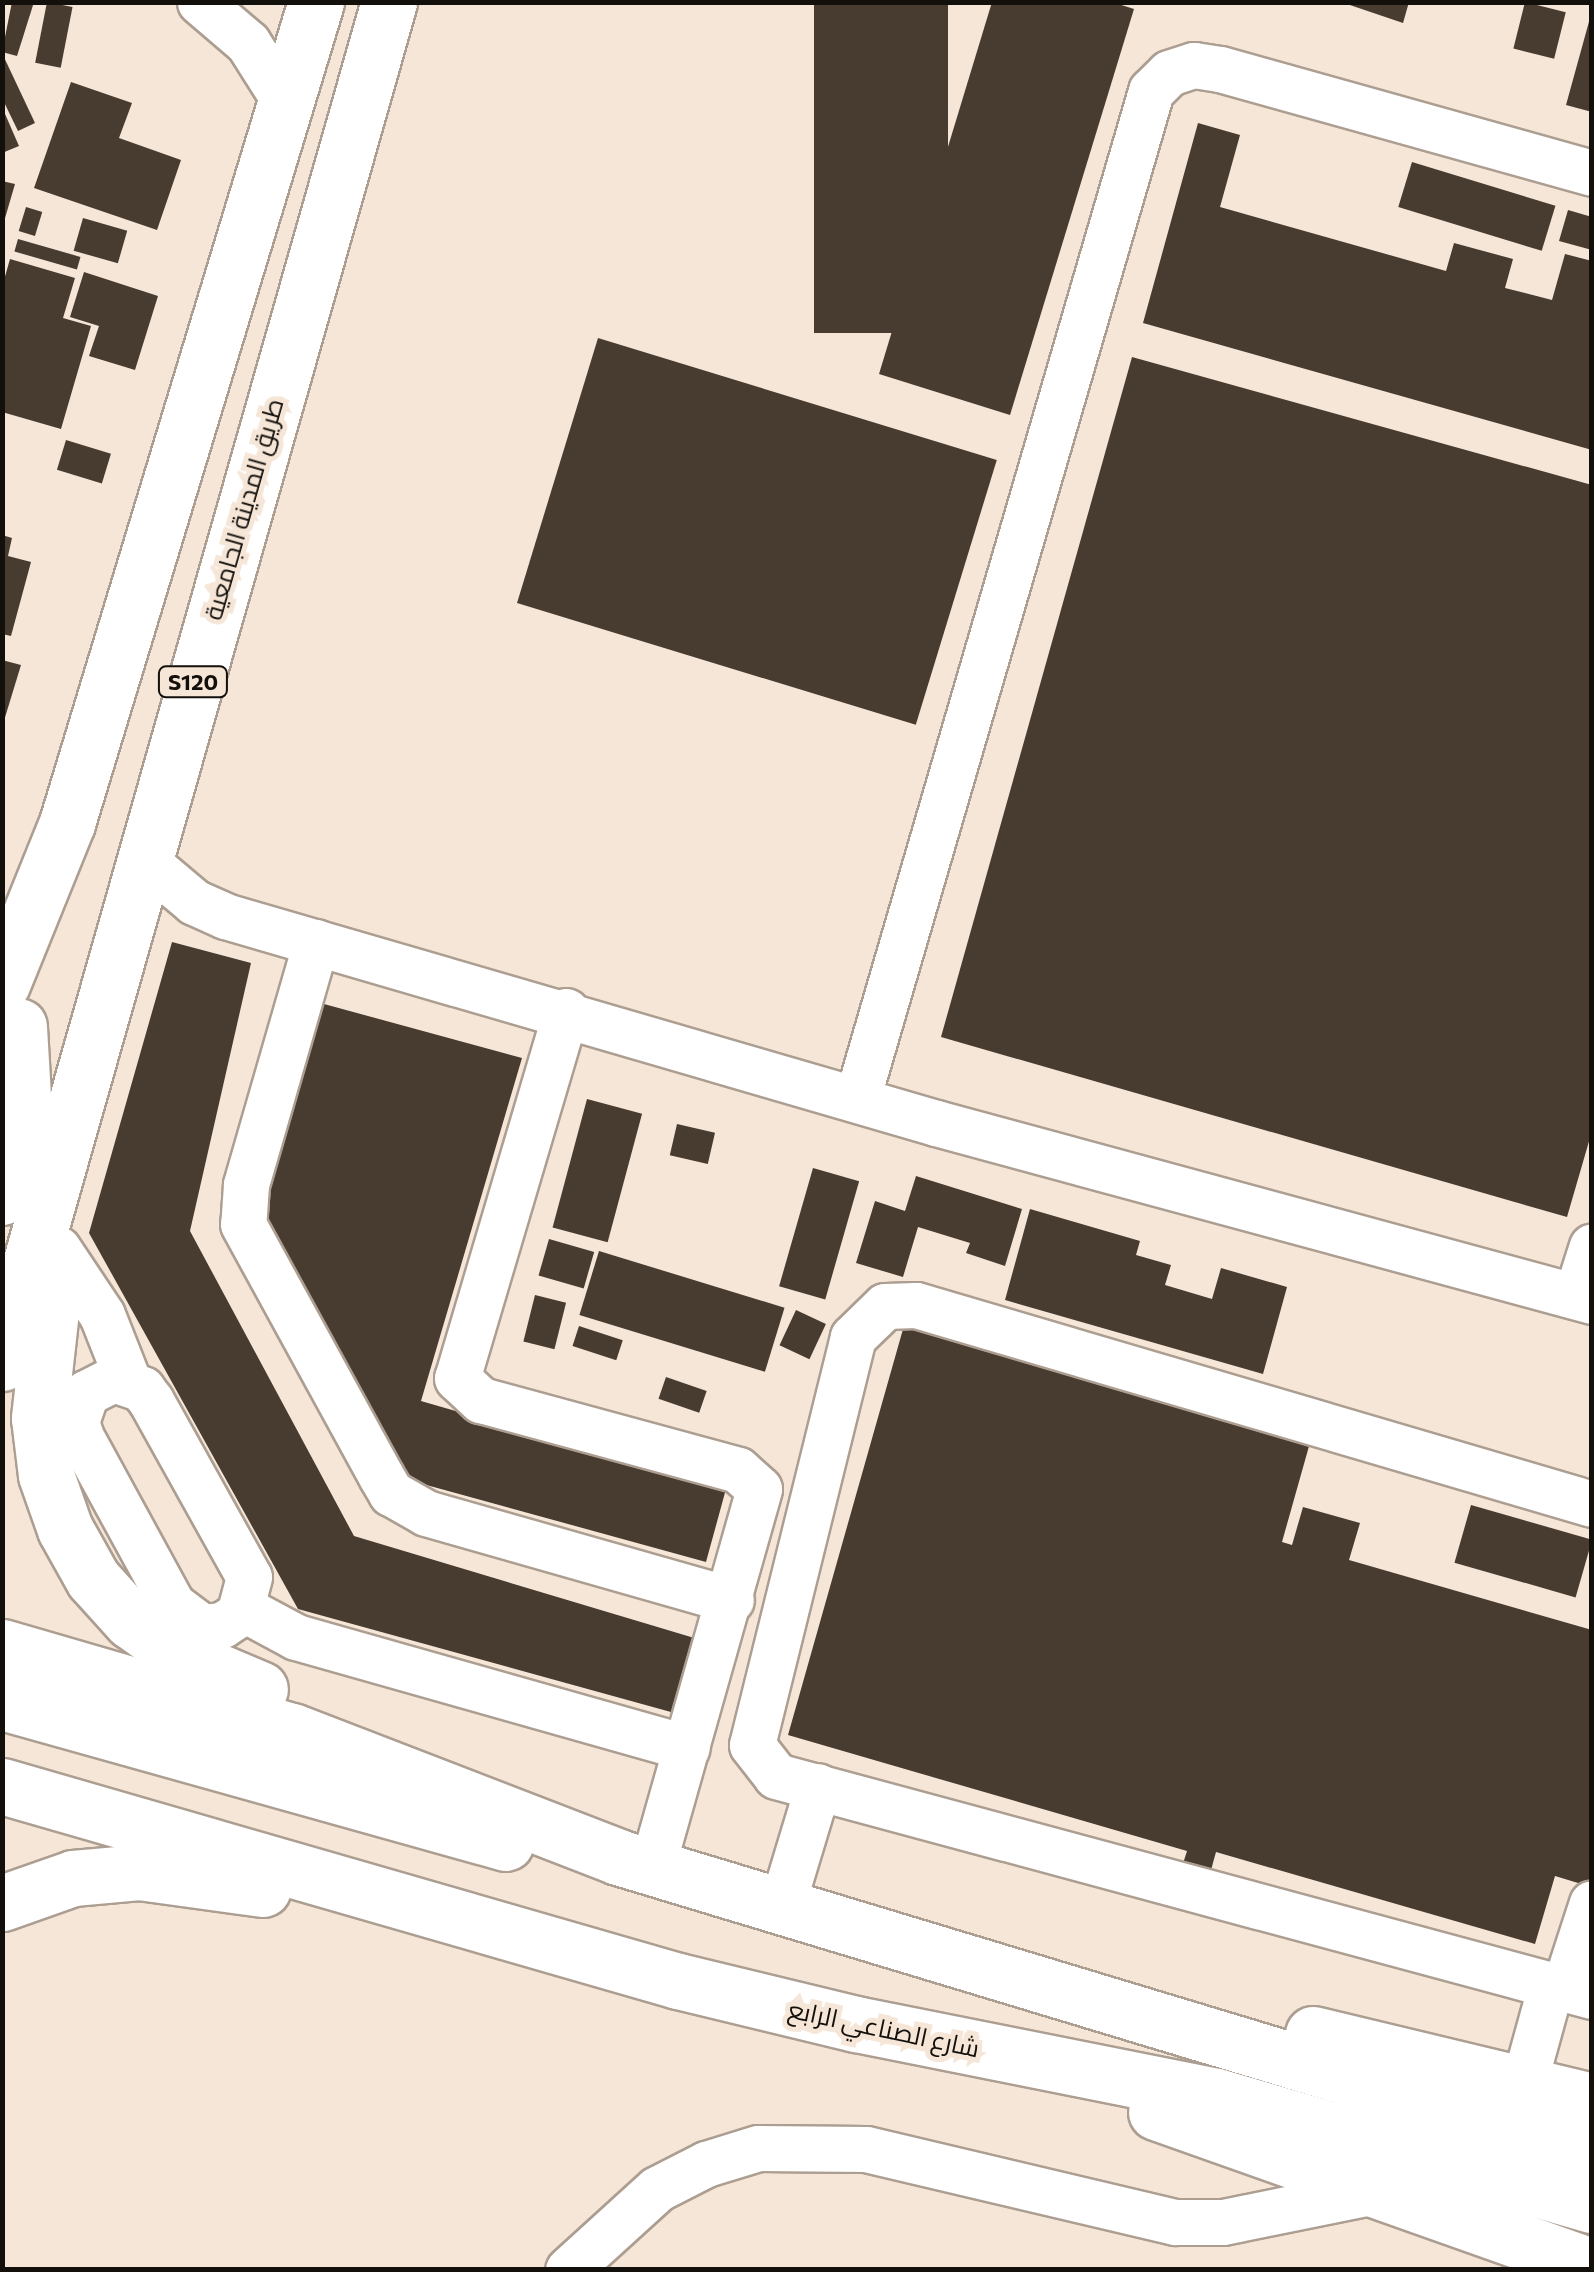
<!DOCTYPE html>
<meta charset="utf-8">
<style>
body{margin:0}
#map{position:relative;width:1594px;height:2272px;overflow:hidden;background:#f5e6d8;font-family:Commissioner,Cairo,sans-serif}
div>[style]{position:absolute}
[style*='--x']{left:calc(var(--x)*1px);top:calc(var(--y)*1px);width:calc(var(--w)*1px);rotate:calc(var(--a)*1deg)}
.building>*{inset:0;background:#483c31;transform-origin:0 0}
.roads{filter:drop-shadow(2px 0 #ac9e91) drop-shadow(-2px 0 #ac9e91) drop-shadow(0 2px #ac9e91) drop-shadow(0 -2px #ac9e91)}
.minor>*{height:45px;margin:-22.5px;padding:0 22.5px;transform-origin:22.5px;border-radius:22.5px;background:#fff}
.major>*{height:55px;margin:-27.5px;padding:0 27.5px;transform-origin:27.5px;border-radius:27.5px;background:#fff}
span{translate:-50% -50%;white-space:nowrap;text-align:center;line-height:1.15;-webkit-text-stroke:10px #f5e6d8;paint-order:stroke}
.shield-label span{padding:2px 8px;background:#f5e6d8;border:2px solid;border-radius:8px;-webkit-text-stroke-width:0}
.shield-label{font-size:22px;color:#130f0a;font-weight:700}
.street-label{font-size:25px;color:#130f0a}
.frame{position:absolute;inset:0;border:5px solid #130f0a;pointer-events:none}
</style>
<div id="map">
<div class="building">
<div style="clip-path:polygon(12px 2px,34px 2px,17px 56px,2px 52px)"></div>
<div style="left:47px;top:2px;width:26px;height:62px;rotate:11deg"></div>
<div style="left:814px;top:2px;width:134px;height:331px"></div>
<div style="clip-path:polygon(992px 2px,1112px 2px,1134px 9px,1010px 415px,879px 374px)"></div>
<div style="clip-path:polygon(1341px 2px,1409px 2px,1403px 23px)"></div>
<div style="left:1525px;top:2px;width:42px;height:48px;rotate:14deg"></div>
<div style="clip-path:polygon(1590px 18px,1592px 18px,1592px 112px,1566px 105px)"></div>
<div style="clip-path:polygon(2px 53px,35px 123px,18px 131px,2px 98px)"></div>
<div style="clip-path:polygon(71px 82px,132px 103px,119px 138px,181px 160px,157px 230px,34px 188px)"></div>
<div style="clip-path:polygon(2px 107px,19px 146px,2px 153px)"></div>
<div style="clip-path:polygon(1198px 123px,1240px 135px,1220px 207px,1446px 271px,1454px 243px,1513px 259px,1505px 288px,1552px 300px,1565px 254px,1592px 261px,1592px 450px,1143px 323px)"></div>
<div style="left:1412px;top:162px;width:150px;height:47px;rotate:17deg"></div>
<div style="clip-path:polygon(2px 181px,15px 184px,3px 225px,2px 225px)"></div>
<div style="left:26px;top:207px;width:17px;height:25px;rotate:17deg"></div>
<div style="clip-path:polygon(1568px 210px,1592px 217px,1592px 250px,1559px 241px)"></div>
<div style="left:83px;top:218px;width:46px;height:34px;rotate:16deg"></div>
<div style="left:18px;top:239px;width:65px;height:13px;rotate:16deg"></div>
<div style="clip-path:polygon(10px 259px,75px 278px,63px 318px,91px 326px,61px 429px,2px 412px,2px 287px)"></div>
<div style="clip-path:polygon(84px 272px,158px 296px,135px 370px,89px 356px,99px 326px,70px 317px)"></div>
<div style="left:598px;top:338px;width:417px;height:277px;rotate:17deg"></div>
<div style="clip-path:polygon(1132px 357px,1592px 485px,1592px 1131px,1567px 1217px,941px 1037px)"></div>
<div style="left:66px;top:440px;width:47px;height:31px;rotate:17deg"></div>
<div style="clip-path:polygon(2px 535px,12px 538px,8px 556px,31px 562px,11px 636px,2px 634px)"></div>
<div style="clip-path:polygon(2px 660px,21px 665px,3px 724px,2px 724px)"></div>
<div style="clip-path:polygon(172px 942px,251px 963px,190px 1231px,354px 1536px,711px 1643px,689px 1717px,298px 1609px,89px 1233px)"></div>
<div style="clip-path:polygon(324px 1004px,522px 1058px,421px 1401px,726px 1489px,706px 1562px,401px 1478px,260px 1218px)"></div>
<div style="left:587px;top:1099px;width:57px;height:133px;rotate:15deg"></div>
<div style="left:677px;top:1124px;width:39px;height:32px;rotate:13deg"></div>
<div style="left:813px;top:1168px;width:48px;height:123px;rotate:16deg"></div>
<div style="clip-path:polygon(916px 1176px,1022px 1209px,1005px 1266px,966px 1253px,970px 1243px,918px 1227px,903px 1277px,856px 1263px,875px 1201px,905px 1211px)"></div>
<div style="clip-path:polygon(1030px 1209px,1140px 1241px,1136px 1255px,1171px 1265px,1165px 1285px,1212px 1299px,1221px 1268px,1287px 1287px,1263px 1374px,1005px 1300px)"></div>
<div style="left:549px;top:1239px;width:47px;height:38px;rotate:16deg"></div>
<div style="left:599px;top:1251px;width:194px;height:67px;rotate:17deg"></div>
<div style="left:535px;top:1295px;width:32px;height:48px;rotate:14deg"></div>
<div style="left:796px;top:1310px;width:33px;height:39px;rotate:25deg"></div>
<div style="clip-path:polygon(907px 1315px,1313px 1432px,1282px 1542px,1292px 1545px,1303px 1507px,1360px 1523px,1349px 1560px,1592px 1630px,1592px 1875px,1588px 1886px,1555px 1876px,1535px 1944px,1216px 1852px,1208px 1881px,1180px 1873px,1187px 1851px,788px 1735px)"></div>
<div style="left:579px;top:1326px;width:46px;height:21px;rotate:18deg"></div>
<div style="left:666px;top:1377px;width:43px;height:23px;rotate:19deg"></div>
<div style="left:1471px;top:1505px;width:126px;height:60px;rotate:16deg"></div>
</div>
<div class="roads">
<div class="minor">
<div style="--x:200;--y:2;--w:63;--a:40.5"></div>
<div style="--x:248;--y:43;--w:71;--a:57.7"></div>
<div style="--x:143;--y:859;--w:67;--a:40.1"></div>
<div style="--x:194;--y:902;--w:34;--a:24"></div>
<div style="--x:225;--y:916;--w:741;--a:16.23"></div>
<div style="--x:936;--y:1123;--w:680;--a:15.18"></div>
<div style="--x:316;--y:942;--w:253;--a:106.1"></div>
<div style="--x:246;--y:1185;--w:39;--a:94"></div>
<div style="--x:243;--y:1224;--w:287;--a:61.3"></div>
<div style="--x:381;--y:1476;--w:20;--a:60"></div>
<div style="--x:391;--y:1493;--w:40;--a:29.7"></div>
<div style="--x:426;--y:1513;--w:317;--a:15.9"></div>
<div style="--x:566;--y:1011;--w:383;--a:106.5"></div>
<div style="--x:457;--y:1378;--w:33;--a:43"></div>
<div style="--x:481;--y:1400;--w:266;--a:15.2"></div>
<div style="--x:738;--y:1470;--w:28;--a:42"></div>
<div style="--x:759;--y:1489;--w:394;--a:105.8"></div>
<div style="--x:857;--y:1099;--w:1050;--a:-73.74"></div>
<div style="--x:1151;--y:91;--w:25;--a:-45"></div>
<div style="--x:1169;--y:73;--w:26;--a:-18"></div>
<div style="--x:1194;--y:65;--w:26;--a:9"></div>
<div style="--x:1220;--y:69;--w:386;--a:15.6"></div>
<div style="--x:58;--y:1249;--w:79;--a:56.3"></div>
<div style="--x:102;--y:1315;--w:71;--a:68.5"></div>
<div style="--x:1576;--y:1296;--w:52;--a:-72.3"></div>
<div style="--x:113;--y:1379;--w:31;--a:19"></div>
<div style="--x:142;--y:1389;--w:15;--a:53"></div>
<div style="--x:151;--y:1401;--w:201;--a:60.9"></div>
<div style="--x:249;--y:1577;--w:38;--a:105"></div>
<div style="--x:239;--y:1614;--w:20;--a:147"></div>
<div style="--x:222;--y:1625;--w:20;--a:174"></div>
<div style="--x:202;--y:1627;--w:38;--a:-143"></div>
<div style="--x:172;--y:1604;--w:190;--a:-118.6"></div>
<div style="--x:81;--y:1437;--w:16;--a:-108"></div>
<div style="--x:76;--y:1422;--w:31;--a:-71"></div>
<div style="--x:86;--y:1393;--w:30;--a:-27"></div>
<div style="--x:1592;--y:1504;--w:705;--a:-163.6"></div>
<div style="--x:916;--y:1305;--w:31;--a:178"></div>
<div style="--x:885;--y:1306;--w:45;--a:135.9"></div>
<div style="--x:853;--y:1337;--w:420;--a:103.9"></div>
<div style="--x:752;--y:1745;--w:39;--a:52"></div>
<div style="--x:776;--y:1776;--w:845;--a:15.09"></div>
<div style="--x:242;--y:1608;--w:61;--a:28.2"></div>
<div style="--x:296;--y:1637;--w:406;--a:15.8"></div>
<div style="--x:782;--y:1905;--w:124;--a:-73.2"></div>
<div style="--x:1564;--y:1989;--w:90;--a:-72"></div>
<div style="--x:1524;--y:2083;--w:102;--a:-74.6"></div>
<div style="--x:568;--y:2270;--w:120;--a:-42.3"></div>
<div style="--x:657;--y:2189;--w:55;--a:-27"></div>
<div style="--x:706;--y:2164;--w:54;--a:-17.1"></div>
<div style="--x:758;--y:2148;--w:108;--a:0.5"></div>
<div style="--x:866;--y:2149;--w:318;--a:13.3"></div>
<div style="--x:1175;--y:2222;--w:48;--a:0"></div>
<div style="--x:1223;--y:2222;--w:156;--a:-11.5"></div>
</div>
<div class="major">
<div style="--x:2;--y:984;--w:174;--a:-68"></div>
<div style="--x:67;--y:823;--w:858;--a:-73.13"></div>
<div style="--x:2;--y:1197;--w:86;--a:-75.2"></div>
<div style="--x:24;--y:1114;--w:88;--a:-93.3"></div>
<div style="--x:55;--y:1275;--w:144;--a:96.4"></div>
<div style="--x:39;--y:1418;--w:57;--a:83"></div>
<div style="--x:46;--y:1475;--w:57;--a:70.6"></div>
<div style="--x:65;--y:1529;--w:57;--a:60.8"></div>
<div style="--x:93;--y:1579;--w:57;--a:47.9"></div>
<div style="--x:131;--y:1621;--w:57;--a:35.7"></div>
<div style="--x:177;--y:1654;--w:90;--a:22.9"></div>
<div style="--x:2;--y:1363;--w:1415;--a:-74.13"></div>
<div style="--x:2;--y:1647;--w:302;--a:16.2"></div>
<div style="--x:292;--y:1731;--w:350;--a:21.1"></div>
<div style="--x:618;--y:1857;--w:1017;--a:16.8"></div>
<div style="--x:2;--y:1702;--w:523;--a:15.63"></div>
<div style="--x:2;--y:1786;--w:704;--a:16.09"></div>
<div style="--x:678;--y:1981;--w:183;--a:13.6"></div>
<div style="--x:856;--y:2024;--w:367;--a:11.3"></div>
<div style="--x:1216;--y:2096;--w:391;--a:16.2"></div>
<div style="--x:2;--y:1903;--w:75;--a:-19.4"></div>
<div style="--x:73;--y:1878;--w:66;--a:-5.2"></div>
<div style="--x:139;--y:1872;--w:125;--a:7.8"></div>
<div style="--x:1313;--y:2034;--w:287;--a:13.5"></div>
<div style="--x:1156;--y:2112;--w:462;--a:19.5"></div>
</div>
</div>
<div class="shield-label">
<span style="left:193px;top:682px">S120</span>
</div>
<div class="street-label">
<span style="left:243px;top:509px;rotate:-74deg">طريق المدينة الجامعية</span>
<span style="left:884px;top:2028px;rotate:12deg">شارع الصناعي الرابع</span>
</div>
<div class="frame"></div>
</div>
